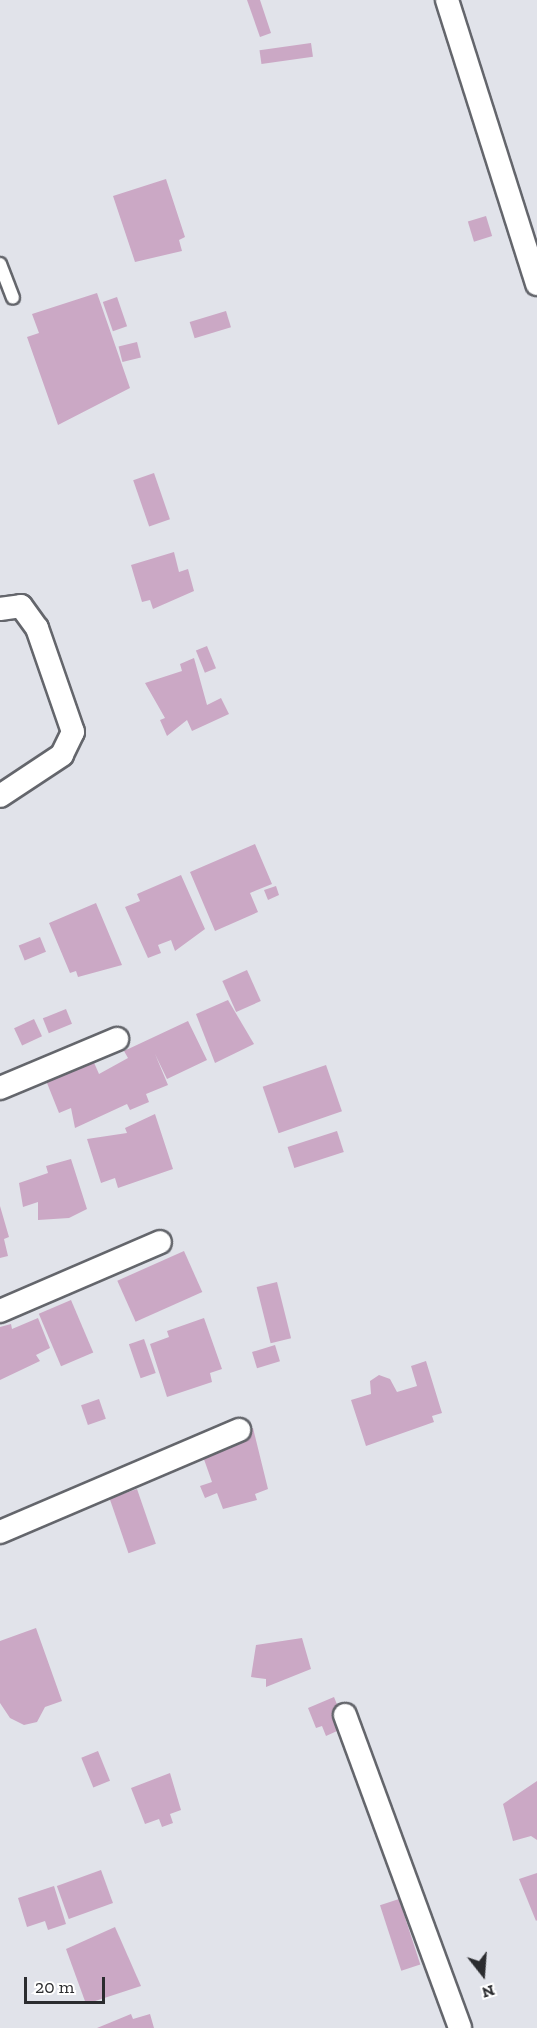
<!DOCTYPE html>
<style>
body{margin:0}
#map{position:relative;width:537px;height:2028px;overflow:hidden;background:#e1e3ea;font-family:"Zilla Slab",serif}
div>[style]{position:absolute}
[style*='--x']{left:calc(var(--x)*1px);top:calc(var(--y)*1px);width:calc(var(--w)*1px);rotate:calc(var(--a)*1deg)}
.building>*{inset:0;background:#cba8c5;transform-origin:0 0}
.roads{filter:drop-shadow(2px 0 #64666c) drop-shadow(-2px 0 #64666c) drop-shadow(0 2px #64666c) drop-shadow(0 -2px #64666c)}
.lane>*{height:12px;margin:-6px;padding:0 6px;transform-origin:6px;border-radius:6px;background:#fff}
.street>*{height:22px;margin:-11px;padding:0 11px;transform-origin:11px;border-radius:11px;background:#fff}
span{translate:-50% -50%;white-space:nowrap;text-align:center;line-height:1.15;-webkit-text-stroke:6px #fff;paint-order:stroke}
.north{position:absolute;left:453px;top:1944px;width:60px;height:60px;-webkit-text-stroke:4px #fff;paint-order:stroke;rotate:163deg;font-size:16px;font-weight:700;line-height:24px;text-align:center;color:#2b2c2f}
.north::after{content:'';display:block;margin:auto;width:21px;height:27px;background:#2b2c2f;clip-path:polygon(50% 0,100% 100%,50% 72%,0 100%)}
.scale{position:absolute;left:24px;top:1977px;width:81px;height:27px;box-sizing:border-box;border:3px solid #2b2c2f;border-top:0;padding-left:8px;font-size:18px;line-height:21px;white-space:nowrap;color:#2b2c2f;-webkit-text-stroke:4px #fff;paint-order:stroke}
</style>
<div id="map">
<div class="building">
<div style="clip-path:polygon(247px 0,260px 0,271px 33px,260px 37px)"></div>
<div style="left:311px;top:43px;width:14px;height:52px;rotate:82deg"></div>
<div style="clip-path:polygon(166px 179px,185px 237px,179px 240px,182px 251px,135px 262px,113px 196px)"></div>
<div style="left:486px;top:216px;width:21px;height:19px;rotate:73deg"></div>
<div style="clip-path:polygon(97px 293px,130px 388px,58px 425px,27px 337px,39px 333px,32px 314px)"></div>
<div style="left:117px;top:297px;width:31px;height:15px;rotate:71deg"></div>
<div style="left:226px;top:311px;width:17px;height:38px;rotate:73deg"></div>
<div style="left:137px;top:342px;width:16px;height:19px;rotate:76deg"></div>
<div style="left:154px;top:473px;width:49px;height:22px;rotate:71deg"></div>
<div style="clip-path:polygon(174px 552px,179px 572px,188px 569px,194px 591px,153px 609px,150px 600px,142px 602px,131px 565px)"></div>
<div style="left:207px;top:646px;width:24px;height:12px;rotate:68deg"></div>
<div style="clip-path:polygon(194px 658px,207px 705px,221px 698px,229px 714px,192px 731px,187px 720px,167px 736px,160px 720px,165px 718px,145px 683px,182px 671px,180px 664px)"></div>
<div style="clip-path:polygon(255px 844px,272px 884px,250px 893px,258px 912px,215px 931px,190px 872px)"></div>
<div style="clip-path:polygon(181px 875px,205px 929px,175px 951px,171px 940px,158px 945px,161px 953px,148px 958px,125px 907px,140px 901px,137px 894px)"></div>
<div style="clip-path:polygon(276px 886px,279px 895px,268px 900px,264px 890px)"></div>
<div style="clip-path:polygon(96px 903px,122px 965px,78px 977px,76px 971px,70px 973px,49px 923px)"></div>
<div style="left:40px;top:937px;width:16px;height:23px;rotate:68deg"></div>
<div style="left:247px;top:970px;width:34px;height:27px;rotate:66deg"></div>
<div style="clip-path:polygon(228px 1000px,254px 1044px,215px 1063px,196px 1014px)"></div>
<div style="left:66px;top:1009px;width:16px;height:25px;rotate:68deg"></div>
<div style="left:34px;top:1019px;width:19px;height:22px;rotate:65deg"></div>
<div style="clip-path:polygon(188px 1021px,207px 1060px,167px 1079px,155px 1054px,168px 1085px,146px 1094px,149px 1102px,130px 1110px,127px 1104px,75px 1128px,71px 1108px,59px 1113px,45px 1078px,92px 1058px,99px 1074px,128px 1058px,124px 1051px)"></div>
<div style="left:326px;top:1065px;width:49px;height:67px;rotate:71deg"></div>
<div style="clip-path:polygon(155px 1114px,173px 1169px,118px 1188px,115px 1178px,101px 1183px,87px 1139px,127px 1133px,125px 1128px)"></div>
<div style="left:337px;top:1131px;width:22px;height:52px;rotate:72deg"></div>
<div style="clip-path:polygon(71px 1159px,87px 1209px,69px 1218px,38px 1220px,38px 1202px,23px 1207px,19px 1183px,48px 1173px,46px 1166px)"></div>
<div style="clip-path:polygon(0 1206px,9px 1237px,4px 1239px,8px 1256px,0 1258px)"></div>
<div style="left:184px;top:1251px;width:45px;height:73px;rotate:66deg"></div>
<div style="left:277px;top:1282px;width:58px;height:21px;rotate:76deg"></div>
<div style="left:71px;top:1300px;width:57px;height:35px;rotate:67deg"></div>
<div style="clip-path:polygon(38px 1318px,50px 1348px,36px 1355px,40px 1361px,0 1380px,0 1327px,11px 1324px,12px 1329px)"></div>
<div style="clip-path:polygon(204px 1318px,222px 1369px,210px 1373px,212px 1382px,167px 1397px,150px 1344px,169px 1337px,167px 1331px)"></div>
<div style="left:144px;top:1339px;width:36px;height:16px;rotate:71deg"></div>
<div style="left:275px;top:1345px;width:17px;height:24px;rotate:73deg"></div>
<div style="clip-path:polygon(426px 1361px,442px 1413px,432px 1416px,434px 1422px,366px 1446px,351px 1400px,371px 1394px,370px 1381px,379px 1375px,390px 1379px,397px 1392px,417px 1386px,411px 1366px)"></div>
<div style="left:99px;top:1399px;width:21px;height:19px;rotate:71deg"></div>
<div style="clip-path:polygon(253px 1428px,268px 1489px,255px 1494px,257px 1500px,223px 1509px,217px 1493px,205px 1498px,200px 1486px,212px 1482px,200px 1448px)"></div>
<div style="left:137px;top:1489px;width:58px;height:29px;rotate:71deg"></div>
<div style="clip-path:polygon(36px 1628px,62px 1701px,45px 1707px,37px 1722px,24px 1725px,10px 1718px,0 1703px,0 1641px)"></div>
<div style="clip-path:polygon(302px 1638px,311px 1669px,266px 1687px,266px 1679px,251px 1677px,256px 1645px)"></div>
<div style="clip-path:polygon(334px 1697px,346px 1727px,326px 1736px,322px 1726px,316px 1728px,308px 1708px)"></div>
<div style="left:98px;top:1751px;width:32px;height:18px;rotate:68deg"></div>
<div style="clip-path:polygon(170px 1773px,181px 1810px,170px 1814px,173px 1823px,162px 1827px,159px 1819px,145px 1824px,131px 1788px)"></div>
<div style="clip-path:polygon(537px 1781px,537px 1840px,531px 1836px,513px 1841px,503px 1804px)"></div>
<div style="left:101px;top:1870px;width:35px;height:47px;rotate:70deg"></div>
<div style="clip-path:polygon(537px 1873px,537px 1920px,536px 1921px,519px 1879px)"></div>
<div style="clip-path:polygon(54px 1886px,66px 1924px,48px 1930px,45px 1921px,27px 1927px,18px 1898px)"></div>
<div style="left:399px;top:1899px;width:69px;height:20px;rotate:72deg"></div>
<div style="clip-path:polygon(115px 1927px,141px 1986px,86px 2004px,66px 1949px)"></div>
<div style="clip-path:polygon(131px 2014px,133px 2019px,150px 2014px,154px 2028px,97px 2028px)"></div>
</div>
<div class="roads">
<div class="lane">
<div style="--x:0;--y:264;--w:36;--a:69"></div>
</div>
<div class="street">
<div style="--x:447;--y:0;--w:298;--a:72.4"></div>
<div style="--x:0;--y:609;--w:21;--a:-8"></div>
<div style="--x:21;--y:606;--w:27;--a:54"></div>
<div style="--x:37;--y:628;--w:110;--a:70.9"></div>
<div style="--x:73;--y:732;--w:25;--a:116"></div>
<div style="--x:62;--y:755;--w:74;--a:146.5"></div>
<div style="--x:0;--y:1088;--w:127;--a:-22.7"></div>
<div style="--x:0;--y:1311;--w:174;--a:-23.3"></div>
<div style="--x:0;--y:1532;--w:260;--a:-23.1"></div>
<div style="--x:345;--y:1715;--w:333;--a:69.8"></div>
</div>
</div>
<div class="north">N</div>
<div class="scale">20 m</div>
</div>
